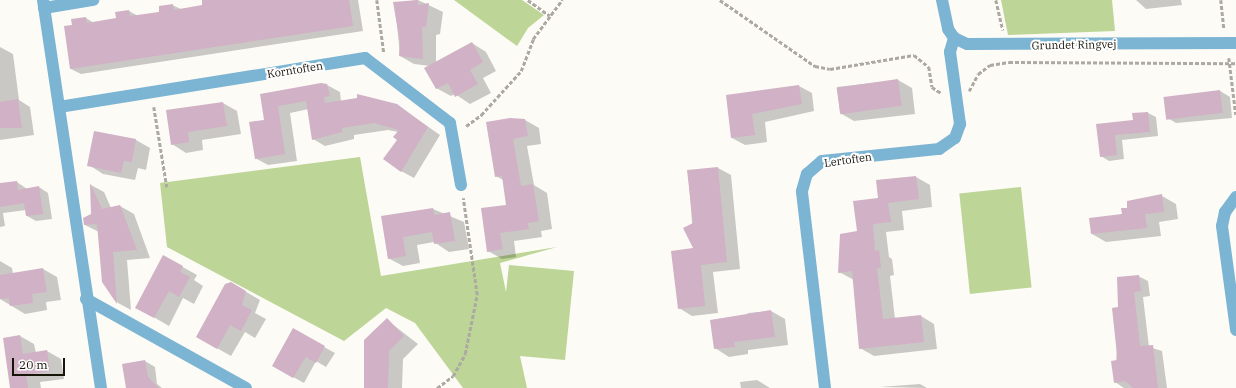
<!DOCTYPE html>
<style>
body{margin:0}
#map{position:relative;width:1236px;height:388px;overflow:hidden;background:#fdfbf5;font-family:"IBM Plex Serif",serif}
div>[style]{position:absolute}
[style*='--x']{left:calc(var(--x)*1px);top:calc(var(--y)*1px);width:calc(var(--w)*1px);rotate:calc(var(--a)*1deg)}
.green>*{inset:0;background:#bdd597;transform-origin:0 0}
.shadow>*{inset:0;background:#0003}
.building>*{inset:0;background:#d0b1c5;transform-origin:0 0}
.path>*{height:2.5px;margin-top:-1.25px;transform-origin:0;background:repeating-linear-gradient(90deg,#aba9a1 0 4px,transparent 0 6px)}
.street>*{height:12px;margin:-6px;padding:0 6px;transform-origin:6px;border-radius:6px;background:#7cb4d4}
span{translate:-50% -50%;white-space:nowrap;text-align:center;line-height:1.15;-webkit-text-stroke:4px #fff;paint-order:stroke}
.street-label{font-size:11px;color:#171408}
.scale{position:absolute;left:12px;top:358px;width:53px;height:18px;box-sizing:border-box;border:2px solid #171408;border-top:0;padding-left:5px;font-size:12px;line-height:14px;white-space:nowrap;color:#171408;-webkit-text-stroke:3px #fff;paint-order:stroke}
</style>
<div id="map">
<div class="green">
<div style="clip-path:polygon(454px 0,522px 0,544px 15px,528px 28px,517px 46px)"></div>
<div style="clip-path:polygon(1001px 0,1112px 0,1115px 31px,1008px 35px)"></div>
<div style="clip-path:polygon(360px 157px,381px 276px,557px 247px,500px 263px,506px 292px,509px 265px,574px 271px,565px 360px,520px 356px,527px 388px,463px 388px,415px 323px,386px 308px,344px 341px,167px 247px,160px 183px)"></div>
<div style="left:1021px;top:187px;width:101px;height:62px;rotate:84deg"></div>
</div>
<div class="shadow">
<div style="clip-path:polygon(203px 0,358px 0,363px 31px,81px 74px,71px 69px,74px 26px,86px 18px,94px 23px,117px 19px,116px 13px,129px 11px,138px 16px,161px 12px,172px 5px,181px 9px,203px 6px)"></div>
<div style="clip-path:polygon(418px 0,443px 12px,440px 34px,436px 35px,436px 63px,472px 43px,486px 52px,496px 71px,483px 78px,491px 93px,470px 104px,455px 94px,451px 96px,436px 88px,430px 66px,414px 64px,400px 56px,395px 3px)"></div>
<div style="clip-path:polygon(1136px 0,1181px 0,1182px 5px,1146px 9px)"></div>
<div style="clip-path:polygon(0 47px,13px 54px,19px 100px,30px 107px,34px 135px,0 140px)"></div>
<div style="clip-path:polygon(898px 80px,912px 88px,915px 114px,854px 121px,840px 113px,837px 87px)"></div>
<div style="clip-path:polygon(327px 85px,340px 92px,341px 102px,397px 105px,440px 135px,414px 178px,401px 171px,398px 132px,388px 130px,354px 135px,354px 139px,325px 146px,313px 139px,309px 109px,290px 113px,297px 161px,268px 165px,255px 158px,266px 121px,262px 95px)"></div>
<div style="clip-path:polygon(799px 86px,812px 93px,814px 111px,765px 122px,767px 142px,745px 145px,732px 138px,727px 96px)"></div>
<div style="clip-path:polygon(1220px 91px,1230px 97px,1232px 118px,1176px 123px,1166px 117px)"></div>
<div style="clip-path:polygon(223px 103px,237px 111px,241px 134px,202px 140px,203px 150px,186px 153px,172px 144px,167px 111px)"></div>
<div style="clip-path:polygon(1148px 113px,1156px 117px,1158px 136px,1122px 140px,1124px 159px,1109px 161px,1101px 156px,1097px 125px,1134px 121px)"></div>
<div style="clip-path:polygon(525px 120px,539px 128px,541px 144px,527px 146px,534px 185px,547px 193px,552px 229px,541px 231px,542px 237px,514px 241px,516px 257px,502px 259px,488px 251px,507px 206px,503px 180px,496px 176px,487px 123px)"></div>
<div style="clip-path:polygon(136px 140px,150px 148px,146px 170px,138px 168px,135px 180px,103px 174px,89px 165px)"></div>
<div style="clip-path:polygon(718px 168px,731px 175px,740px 269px,713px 272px,718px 313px,692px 316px,679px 308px,694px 249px,688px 171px)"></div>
<div style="clip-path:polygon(916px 177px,930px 185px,932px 207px,902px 211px,904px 230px,886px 232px,889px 257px,892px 259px,894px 275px,890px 276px,895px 319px,921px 316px,934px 324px,937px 349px,874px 356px,860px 348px,854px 280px,839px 272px,858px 232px,879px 199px)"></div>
<div style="clip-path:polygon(17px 182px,27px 189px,39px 187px,48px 193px,52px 219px,36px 221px,27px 216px,26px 210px,3px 213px,5px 226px,0 227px,0 184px)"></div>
<div style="clip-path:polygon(91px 185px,104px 192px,111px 208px,120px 206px,134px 214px,150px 258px,127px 260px,131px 310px,118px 303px,103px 282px,99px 232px,85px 225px,92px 215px)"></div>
<div style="clip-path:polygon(1162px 196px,1176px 204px,1178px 219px,1159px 222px,1161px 236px,1106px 242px,1092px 234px,1129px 209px)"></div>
<div style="clip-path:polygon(433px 209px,464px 222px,469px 249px,449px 252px,434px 242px,417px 245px,420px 263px,403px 266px,388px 258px,382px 217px)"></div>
<div style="clip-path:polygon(163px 256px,197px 275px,194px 280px,203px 286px,194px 304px,183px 298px,169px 326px,150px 315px)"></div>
<div style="clip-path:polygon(0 261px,12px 268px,13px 274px,43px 269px,57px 277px,61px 300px,46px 302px,47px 310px,25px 314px,0 299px)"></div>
<div style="clip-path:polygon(1138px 276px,1148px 281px,1150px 296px,1143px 297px,1149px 347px,1162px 351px,1167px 388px,1124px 388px,1115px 382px,1119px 308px)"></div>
<div style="clip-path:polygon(231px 283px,260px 300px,255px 313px,266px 319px,255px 338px,245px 332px,231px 356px,197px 337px)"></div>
<div style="clip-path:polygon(771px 311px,785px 319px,788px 345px,748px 350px,748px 354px,729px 357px,715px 348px,748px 313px)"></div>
<div style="clip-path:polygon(387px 320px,418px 344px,403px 359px,402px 388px,365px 388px)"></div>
<div style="clip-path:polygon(293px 330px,335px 353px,326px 367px,316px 361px,304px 383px,273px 366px)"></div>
<div style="clip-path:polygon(20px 336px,34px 344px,36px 353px,47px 351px,61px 359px,64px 379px,40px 382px,41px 388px,12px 388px)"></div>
<div style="clip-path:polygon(145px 361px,155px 367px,157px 384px,162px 388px,127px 388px)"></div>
<div style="clip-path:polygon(757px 380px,770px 388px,741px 388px,740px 382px)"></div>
<div style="clip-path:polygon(920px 384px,927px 388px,880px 387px)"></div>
</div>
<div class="building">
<div style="clip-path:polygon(202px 0,349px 0,353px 26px,70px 69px,64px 26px,72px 25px,71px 19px,86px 17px,87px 23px,116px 18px,115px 12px,129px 10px,130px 16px,159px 12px,159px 6px,173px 4px,174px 10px,202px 5px)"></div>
<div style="clip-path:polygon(418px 0,418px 5px,429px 3px,426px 27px,422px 27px,423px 59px,399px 56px,400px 43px,393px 2px)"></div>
<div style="clip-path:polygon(472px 42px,483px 62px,470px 70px,478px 84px,455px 97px,448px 83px,436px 89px,424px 68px)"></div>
<div style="left:898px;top:79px;width:27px;height:62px;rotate:82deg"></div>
<div style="clip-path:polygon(321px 83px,327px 84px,330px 96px,324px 97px,325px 103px,357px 98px,357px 94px,397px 104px,428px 127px,401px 172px,383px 159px,397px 140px,393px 137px,399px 130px,374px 123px,342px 128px,342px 132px,312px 140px,306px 101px,278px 106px,285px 154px,255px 159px,249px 122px,264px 120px,260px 94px)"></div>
<div style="clip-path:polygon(799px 85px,802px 104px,752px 114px,755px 135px,731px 138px,726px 95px)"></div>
<div style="left:1220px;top:90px;width:23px;height:57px;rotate:83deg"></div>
<div style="clip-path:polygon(18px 99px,22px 128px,0 128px,0 102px)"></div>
<div style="clip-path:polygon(223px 102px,227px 126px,188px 132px,189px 142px,171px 145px,166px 110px)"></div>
<div style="clip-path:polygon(1148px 112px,1150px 132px,1115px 135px,1117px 155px,1100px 157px,1096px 124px,1133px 120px,1132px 113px)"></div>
<div style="clip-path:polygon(510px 118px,525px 119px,528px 136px,513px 139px,521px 186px,533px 184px,539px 221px,528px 223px,529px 229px,500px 233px,503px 249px,487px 252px,481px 208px,506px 205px,502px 176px,495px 177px,486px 122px)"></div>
<div style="clip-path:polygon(94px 131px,136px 139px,132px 162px,124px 161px,121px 173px,87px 166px)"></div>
<div style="clip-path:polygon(718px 167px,727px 262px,701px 265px,705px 306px,678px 309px,671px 251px,693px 248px,683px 228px,693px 223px,687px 170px)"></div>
<div style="clip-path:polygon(916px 176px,919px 199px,888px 203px,891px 222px,873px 224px,875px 251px,879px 250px,881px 268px,877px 268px,883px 319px,921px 315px,924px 342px,859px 349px,852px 271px,838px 273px,840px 234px,857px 231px,853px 201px,878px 198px,876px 180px)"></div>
<div style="clip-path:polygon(17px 181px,18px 190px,39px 186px,43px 214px,26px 216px,24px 203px,0 207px,0 183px)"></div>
<div style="clip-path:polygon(90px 183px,102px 209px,120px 205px,137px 250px,113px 252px,117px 304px,102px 282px,97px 224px,84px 225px,83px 218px,91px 214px)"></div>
<div style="clip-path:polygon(1162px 194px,1164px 212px,1145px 214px,1147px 228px,1091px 234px,1089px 218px,1122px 214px,1121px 208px,1127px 208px,1127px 201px)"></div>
<div style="clip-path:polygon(433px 208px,434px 215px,450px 212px,455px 241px,434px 244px,432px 232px,403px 237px,406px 256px,388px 259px,381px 216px)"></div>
<div style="clip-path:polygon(163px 255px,183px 266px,180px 272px,190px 277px,179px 297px,169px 291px,154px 318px,135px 308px)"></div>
<div style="clip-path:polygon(43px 268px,47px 292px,32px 294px,33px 303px,10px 306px,9px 298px,0 299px,0 275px)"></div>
<div style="clip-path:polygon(1139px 275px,1141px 291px,1134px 292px,1140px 346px,1153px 345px,1158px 388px,1133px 388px,1125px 381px,1114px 383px,1111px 361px,1117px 360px,1117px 355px,1112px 308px,1118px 307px,1117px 277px)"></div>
<div style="clip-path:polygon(231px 282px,246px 291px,242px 305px,252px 310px,241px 331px,230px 325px,217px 349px,196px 337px,225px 284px)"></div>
<div style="clip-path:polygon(771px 310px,775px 337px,734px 342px,735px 347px,714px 349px,710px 320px)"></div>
<div style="clip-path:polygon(387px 318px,404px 336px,389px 351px,388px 388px,364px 388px,364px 340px)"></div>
<div style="clip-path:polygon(293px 328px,325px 346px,316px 363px,306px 357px,293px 378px,272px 366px)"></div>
<div style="clip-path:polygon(20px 335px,23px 354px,47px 350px,50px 371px,26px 375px,28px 388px,10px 388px,3px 338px)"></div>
<div style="clip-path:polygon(145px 360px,148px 377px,159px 388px,126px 388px,122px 364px)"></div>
</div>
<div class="path">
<div style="--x:377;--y:0;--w:53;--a:82.5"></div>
<div style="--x:528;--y:0;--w:27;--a:36"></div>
<div style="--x:720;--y:0;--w:116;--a:34.8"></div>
<div style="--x:815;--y:66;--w:15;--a:11"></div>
<div style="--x:830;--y:69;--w:85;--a:-9.5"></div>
<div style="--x:914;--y:55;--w:19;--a:39"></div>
<div style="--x:929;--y:67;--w:20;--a:81"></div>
<div style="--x:932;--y:87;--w:11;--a:34"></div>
<div style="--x:996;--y:0;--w:31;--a:77"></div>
<div style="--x:1221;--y:0;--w:29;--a:84"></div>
<div style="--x:1229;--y:58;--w:57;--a:83"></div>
<div style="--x:969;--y:91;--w:19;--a:-62"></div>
<div style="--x:978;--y:74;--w:15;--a:-37"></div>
<div style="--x:990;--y:65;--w:19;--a:-9"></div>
<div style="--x:1009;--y:62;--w:227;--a:0.3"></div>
<div style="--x:154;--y:107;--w:81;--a:80.8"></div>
<div style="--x:466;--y:126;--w:19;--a:-36"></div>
<div style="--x:481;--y:115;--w:59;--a:-47.7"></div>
<div style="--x:521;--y:71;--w:34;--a:-69"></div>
<div style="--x:533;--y:39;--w:49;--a:-53.4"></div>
<div style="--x:437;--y:388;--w:20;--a:-37"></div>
<div style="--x:453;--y:376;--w:25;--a:-61"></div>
<div style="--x:465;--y:354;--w:60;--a:-78.5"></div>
<div style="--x:477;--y:295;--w:98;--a:-98.2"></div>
</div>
<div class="street">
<div style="--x:43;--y:0;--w:392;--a:81.5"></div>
<div style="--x:942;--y:0;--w:30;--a:78"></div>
<div style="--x:948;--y:29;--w:11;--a:56"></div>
<div style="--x:954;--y:38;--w:14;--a:25"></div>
<div style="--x:967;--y:44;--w:269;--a:-0.2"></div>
<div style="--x:44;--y:8;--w:50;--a:-9.3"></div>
<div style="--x:59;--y:107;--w:310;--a:-9.1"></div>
<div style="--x:365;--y:58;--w:107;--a:37.4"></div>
<div style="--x:450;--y:123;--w:63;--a:79.9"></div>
<div style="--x:1236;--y:197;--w:19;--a:126"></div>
<div style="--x:1225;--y:212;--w:14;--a:102"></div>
<div style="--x:1222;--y:226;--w:105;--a:82.3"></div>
<div style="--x:86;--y:299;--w:183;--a:29.1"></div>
<div style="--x:825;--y:388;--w:198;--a:-96.7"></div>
<div style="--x:802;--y:191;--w:18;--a:-74"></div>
<div style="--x:807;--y:174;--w:20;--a:-41"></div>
<div style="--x:822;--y:161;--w:118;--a:-5.9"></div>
<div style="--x:939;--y:149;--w:19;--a:-35"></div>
<div style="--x:955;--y:138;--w:15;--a:-70"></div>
<div style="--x:960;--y:124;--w:73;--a:-97.9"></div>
<div style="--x:950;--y:52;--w:15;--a:-74"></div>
</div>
<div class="street-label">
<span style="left:1074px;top:45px;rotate:-1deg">Grundet Ringvej</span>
<span style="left:295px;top:70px;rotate:-9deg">Korntoften</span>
<span style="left:848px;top:160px;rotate:-8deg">Lertoften</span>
</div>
<div class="scale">20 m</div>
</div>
